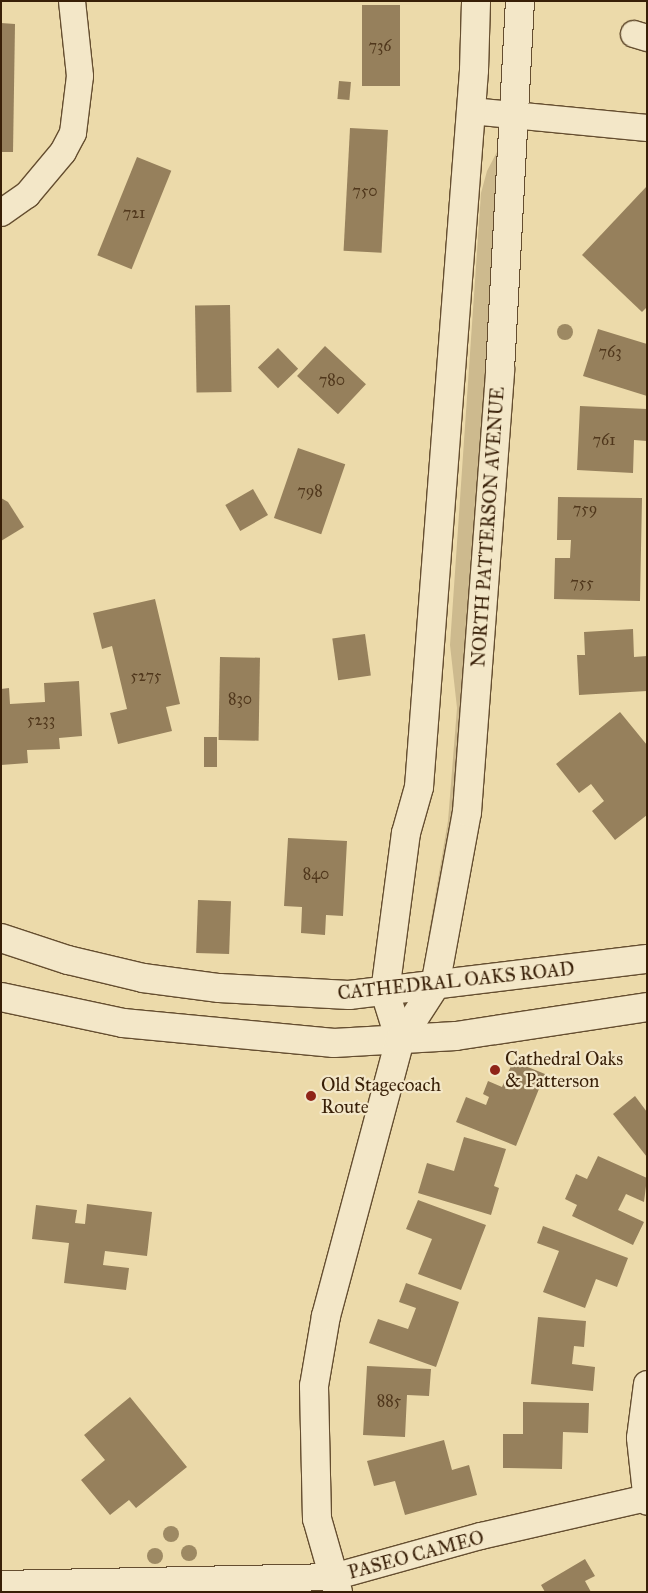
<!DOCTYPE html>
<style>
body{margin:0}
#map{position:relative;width:648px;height:1593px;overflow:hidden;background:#ecdaaa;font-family:"IM FELL Great Primer",serif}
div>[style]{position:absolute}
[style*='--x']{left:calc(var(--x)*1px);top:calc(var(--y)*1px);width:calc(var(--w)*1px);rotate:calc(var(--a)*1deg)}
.green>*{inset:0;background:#cdba8e}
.building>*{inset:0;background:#96805c;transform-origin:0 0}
.roads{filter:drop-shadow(1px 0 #654e30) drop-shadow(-1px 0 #654e30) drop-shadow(0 1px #654e30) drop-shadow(0 -1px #654e30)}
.street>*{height:26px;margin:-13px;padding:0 13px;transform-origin:13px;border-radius:13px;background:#f3e7c8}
.secondary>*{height:28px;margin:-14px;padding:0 14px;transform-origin:14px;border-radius:14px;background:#f3e7c8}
.trees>*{width:16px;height:16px;margin:-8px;border-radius:50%;background:#9d8963}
.dots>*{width:14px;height:14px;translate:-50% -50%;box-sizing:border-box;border:2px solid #f3e7c8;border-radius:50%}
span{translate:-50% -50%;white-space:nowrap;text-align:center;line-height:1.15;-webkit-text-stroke:4.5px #f3e7c8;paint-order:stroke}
.number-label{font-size:16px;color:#50371c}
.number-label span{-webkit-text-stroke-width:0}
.street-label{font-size:19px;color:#381f07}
.poi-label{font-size:19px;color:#381f07}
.left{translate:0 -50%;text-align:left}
.frame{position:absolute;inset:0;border:2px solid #381f07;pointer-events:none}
</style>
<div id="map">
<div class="green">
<div style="clip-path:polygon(498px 150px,500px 153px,493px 283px,451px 841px,433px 938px,428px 937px,448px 821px,457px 708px,450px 645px,481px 193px,487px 171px)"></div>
</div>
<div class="building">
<div style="left:362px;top:5px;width:38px;height:81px"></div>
<div style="clip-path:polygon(1px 23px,15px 24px,13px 152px,1px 152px)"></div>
<div style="left:339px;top:81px;width:12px;height:18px;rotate:5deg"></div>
<div style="left:350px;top:128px;width:38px;height:123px;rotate:3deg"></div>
<div style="left:137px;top:157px;width:37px;height:106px;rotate:22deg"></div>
<div style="clip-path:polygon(647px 186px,647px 307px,642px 312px,582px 255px)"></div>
<div style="left:230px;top:305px;width:87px;height:35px;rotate:89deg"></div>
<div style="clip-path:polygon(598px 329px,647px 344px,647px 396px,583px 376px)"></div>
<div style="left:325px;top:346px;width:56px;height:41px;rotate:43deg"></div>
<div style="left:278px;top:348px;width:29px;height:28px;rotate:46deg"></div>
<div style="clip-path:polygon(580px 406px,647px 409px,647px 441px,634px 440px,633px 473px,577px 470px)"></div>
<div style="left:298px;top:448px;width:50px;height:74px;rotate:19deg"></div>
<div style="left:253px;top:489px;width:30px;height:32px;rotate:60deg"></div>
<div style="clip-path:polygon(558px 497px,642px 498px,640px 601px,554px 599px,555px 558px,570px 558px,571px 540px,557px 540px)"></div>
<div style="clip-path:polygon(1px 498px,8px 502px,24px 527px,1px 541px)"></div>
<div style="clip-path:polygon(155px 599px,180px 704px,166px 707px,172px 731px,118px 744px,110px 713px,127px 709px,112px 646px,102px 649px,93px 613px)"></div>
<div style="clip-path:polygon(633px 629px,634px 657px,647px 656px,647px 691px,579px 695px,577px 655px,585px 655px,584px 632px)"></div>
<div style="left:365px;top:634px;width:42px;height:33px;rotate:82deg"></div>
<div style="left:220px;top:657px;width:40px;height:83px;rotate:1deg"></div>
<div style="clip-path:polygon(79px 681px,82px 736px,59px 738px,60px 749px,27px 750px,28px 763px,1px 765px,1px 689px,9px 688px,10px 704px,45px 702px,44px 683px)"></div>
<div style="clip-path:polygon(620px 712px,647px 745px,647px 815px,615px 840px,592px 811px,604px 801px,591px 784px,579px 793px,556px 764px)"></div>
<div style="left:204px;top:737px;width:13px;height:30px"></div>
<div style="clip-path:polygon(288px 838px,347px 841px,343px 916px,326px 915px,325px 935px,301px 933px,302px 907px,284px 906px)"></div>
<div style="left:198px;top:900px;width:33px;height:53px;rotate:2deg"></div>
<div style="clip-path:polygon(513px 1061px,545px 1074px,516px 1146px,456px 1122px,466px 1097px,486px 1105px,489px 1097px,483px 1094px,488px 1081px,502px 1087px)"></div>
<div style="clip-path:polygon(635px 1096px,647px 1112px,647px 1157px,613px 1114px)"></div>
<div style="clip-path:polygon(464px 1137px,506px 1149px,494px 1186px,499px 1188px,491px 1215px,418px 1193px,427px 1163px,454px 1171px)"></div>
<div style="clip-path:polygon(598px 1156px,647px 1178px,644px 1202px,626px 1194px,618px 1210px,644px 1222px,633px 1245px,572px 1216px,577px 1205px,565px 1199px,576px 1174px,587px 1179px)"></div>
<div style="clip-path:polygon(418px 1200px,486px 1225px,461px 1290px,418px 1274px,432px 1239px,406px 1229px)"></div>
<div style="clip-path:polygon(87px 1204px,152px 1212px,147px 1256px,105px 1251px,103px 1265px,129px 1268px,126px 1290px,64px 1283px,69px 1243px,32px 1239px,36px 1205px,77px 1210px,75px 1223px,85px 1224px)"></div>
<div style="clip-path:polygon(543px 1226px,628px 1258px,617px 1287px,596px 1279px,585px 1308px,543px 1292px,559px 1251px,537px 1243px)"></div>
<div style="clip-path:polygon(406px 1283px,459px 1302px,436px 1367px,369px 1343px,378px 1319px,408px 1329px,416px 1308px,399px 1302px)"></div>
<div style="clip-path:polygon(538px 1317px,586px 1321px,584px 1347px,574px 1346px,572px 1364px,595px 1367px,593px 1391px,531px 1384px)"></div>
<div style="clip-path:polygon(367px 1366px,431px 1369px,429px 1396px,407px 1395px,405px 1437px,363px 1435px)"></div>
<div style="clip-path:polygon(130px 1397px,187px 1467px,136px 1508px,129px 1500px,110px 1515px,81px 1480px,105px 1460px,84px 1435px)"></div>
<div style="clip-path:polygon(523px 1402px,589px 1403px,588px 1433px,563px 1432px,562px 1469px,503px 1468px,503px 1434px,523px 1434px)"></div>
<div style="clip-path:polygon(444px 1440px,452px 1470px,469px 1465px,477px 1495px,405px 1515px,395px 1481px,374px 1486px,367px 1461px)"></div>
<div style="clip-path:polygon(585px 1559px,595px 1576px,585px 1581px,591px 1592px,545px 1592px,541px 1585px)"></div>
</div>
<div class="roads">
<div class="street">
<div style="--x:634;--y:34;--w:14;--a:17"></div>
<div style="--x:471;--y:111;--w:177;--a:5.5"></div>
<div style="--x:1;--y:213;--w:32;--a:-35"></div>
<div style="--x:27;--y:195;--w:56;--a:-50.1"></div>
<div style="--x:63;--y:152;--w:21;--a:-62"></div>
<div style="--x:73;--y:133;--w:57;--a:-83"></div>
<div style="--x:80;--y:76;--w:75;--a:-96.1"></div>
<div style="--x:647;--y:1384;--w:54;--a:97.4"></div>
<div style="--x:640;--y:1438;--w:64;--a:83.8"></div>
<div style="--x:1;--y:1584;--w:332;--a:-1.2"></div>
<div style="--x:333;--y:1577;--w:154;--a:-15.5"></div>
<div style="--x:481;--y:1536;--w:170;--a:-12.9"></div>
</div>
<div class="secondary">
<div style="--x:1;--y:938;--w:71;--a:18.2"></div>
<div style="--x:68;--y:960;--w:77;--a:13.5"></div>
<div style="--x:143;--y:978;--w:77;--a:7.5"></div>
<div style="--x:219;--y:988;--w:130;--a:3.1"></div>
<div style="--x:349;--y:995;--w:300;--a:-6.9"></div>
<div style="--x:1;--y:997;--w:125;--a:12"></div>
<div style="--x:123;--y:1023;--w:212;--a:5.4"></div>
<div style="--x:334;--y:1043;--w:122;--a:-3.3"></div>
<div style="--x:456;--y:1036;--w:193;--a:-8.6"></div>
<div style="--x:400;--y:1040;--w:50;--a:-107.4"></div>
<div style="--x:385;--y:992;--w:160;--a:-82.5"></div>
<div style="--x:406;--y:833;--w:48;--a:-74.2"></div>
<div style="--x:419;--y:787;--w:719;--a:-85.61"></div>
<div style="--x:474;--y:70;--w:69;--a:-88.3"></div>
<div style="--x:338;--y:1592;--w:76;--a:-106"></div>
<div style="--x:317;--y:1519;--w:133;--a:-91.3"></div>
<div style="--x:314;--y:1386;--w:71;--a:-80.3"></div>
<div style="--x:326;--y:1316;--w:286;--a:-75"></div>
<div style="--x:400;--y:1040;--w:64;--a:-57.1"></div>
<div style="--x:435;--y:986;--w:177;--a:-79.6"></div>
<div style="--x:467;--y:812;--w:443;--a:-85.7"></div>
<div style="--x:500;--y:370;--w:370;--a:-86.9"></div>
</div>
</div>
<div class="trees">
<div style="left:565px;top:332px"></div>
<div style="left:171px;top:1534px"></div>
<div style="left:189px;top:1553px"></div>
<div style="left:155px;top:1556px"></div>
</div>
<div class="dots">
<div style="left:495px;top:1070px;background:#8f2418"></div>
<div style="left:311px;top:1096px;background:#8f2418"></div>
</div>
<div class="number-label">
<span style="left:380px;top:46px">736</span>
<span style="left:365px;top:191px">750</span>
<span style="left:134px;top:213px">721</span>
<span style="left:610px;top:352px">763</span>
<span style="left:332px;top:380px">780</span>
<span style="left:604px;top:440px">761</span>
<span style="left:310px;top:491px">798</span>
<span style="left:585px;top:509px">759</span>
<span style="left:582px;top:583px">755</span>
<span style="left:146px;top:676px">5275</span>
<span style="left:240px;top:699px">830</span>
<span style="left:41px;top:720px">5233</span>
<span style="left:316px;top:874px">840</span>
<span style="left:389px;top:1401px">885</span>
</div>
<div class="street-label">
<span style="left:488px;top:527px;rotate:-86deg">NORTH PATTERSON AVENUE</span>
<span style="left:456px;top:981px;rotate:-6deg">CATHEDRAL OAKS ROAD</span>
<span style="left:416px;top:1555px;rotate:-15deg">PASEO CAMEO</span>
</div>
<div class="poi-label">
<span class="left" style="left:505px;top:1070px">Cathedral Oaks<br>&amp; Patterson</span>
<span class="left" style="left:321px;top:1096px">Old Stagecoach<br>Route</span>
</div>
<div class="frame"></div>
</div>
